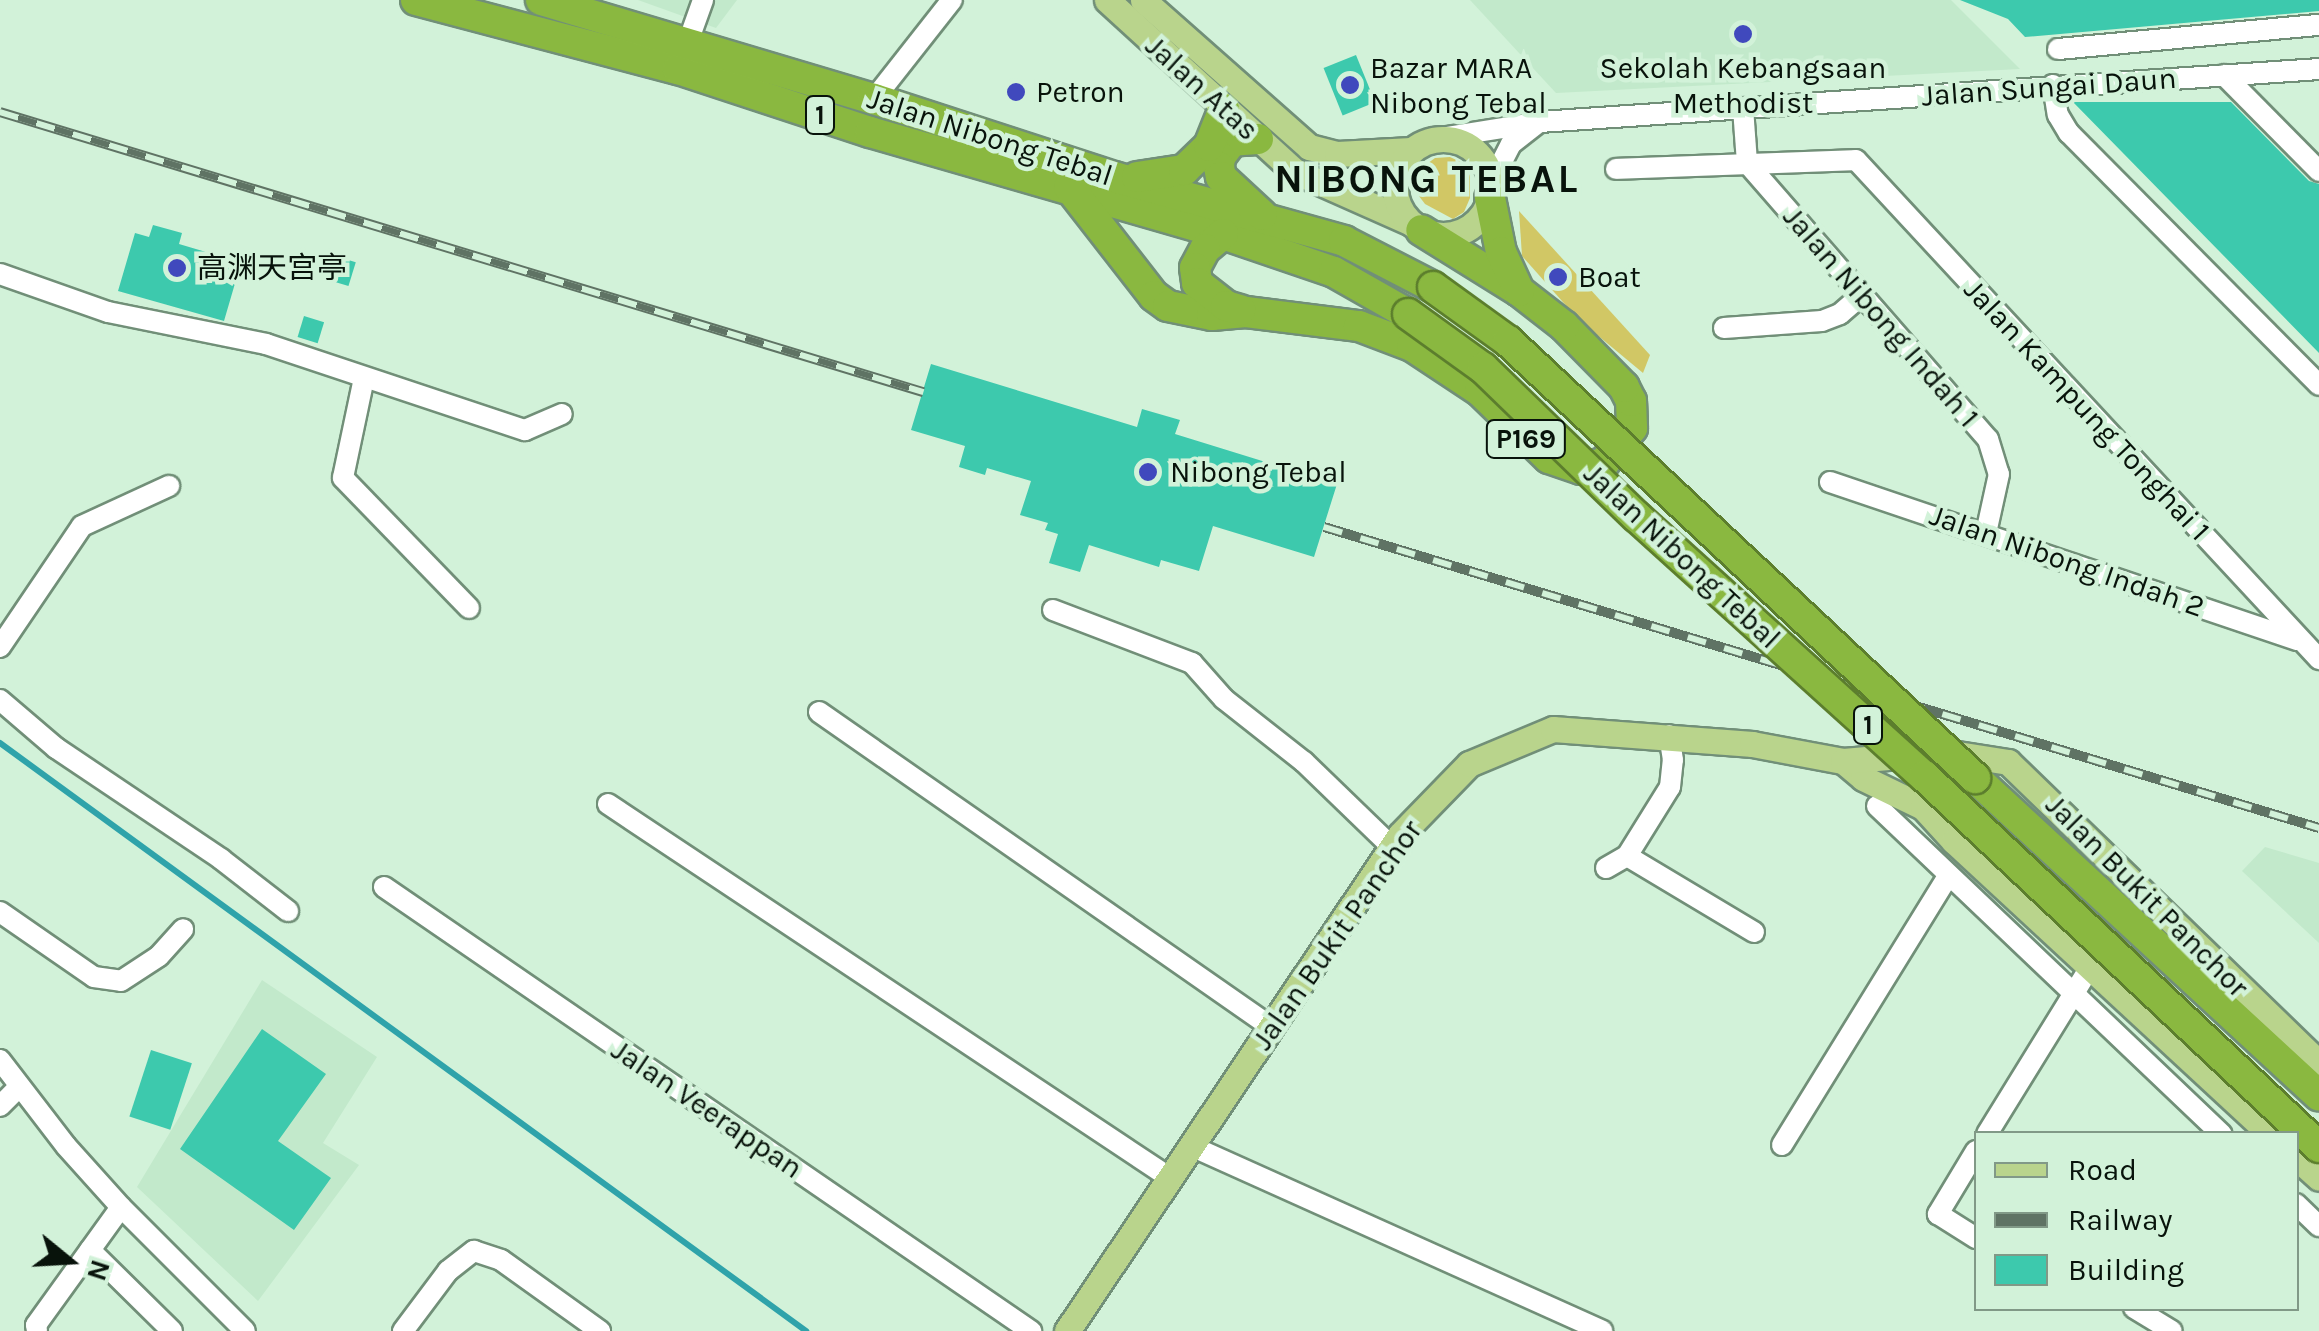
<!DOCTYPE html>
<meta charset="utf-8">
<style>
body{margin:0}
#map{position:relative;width:2319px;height:1331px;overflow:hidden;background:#d2f2d9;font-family:Karla,"Noto Sans SC",sans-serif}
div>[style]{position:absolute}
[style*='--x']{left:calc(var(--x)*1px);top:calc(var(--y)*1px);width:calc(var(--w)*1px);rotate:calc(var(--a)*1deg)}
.built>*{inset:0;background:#c2e9cb}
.green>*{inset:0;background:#d1c765}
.stream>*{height:6px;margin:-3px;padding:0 3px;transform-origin:3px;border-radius:3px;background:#2fa3aa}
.building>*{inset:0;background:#3dc9ad;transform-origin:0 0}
.roads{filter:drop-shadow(2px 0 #718f78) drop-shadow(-2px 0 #718f78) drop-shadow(0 2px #718f78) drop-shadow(0 -2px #718f78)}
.minor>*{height:20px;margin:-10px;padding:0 10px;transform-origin:10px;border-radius:10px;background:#fff}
.major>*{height:25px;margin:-12.5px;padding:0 12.5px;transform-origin:12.5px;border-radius:12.5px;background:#b9d48c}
.major>.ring{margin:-12.5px;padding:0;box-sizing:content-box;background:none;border:25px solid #b9d48c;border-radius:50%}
.highway>*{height:30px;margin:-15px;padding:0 15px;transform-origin:15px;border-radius:15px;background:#8ab840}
.rail>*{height:10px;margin-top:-5px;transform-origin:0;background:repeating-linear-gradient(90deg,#d2f2d9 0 19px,#5f7364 0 38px);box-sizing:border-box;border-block:2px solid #5f7364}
.bridges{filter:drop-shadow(2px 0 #5c7e2d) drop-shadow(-2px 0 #5c7e2d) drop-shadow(0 2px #5c7e2d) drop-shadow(0 -2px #5c7e2d)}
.highway-bridge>*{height:30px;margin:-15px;padding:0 15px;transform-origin:15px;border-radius:15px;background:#8ab840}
.dots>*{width:28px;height:28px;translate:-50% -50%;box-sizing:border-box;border:5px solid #d2f2d9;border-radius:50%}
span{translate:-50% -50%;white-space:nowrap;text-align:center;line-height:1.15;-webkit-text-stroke:9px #d2f2d9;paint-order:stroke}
.shield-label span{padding:2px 8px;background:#d2f2d9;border:2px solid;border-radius:8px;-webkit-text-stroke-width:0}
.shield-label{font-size:28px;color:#08130b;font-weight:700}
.poi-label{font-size:30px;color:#08130b}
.left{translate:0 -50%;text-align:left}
.street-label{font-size:30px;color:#08130b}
.district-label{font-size:40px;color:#08130b;font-weight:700;letter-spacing:2.5px}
.legend{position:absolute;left:1974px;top:1131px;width:325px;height:180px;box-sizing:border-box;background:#d2f2d9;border:2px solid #819987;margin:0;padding:12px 18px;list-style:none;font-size:30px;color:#08130b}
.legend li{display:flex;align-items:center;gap:20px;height:50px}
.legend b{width:50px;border:2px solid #819987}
.north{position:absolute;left:20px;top:1211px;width:100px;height:100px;-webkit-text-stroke:8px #d2f2d9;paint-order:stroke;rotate:108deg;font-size:28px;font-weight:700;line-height:40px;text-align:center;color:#08130b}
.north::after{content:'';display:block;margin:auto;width:35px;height:45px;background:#08130b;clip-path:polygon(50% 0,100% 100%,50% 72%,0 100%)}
</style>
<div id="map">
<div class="built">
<div style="clip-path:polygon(638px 0,737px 0,716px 28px)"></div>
<div style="clip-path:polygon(1470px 0,1951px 0,2020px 69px,1556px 93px)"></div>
<div style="clip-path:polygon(2265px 847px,2319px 863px,2319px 943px,2242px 871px)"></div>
<div style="clip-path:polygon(262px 980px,377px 1057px,323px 1143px,359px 1165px,258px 1301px,137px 1187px)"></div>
</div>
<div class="green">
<div style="clip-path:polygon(1450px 157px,1467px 165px,1470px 177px,1470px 198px,1464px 212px,1453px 219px,1425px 204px,1406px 179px,1435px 158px)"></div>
<div style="clip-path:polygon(1519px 211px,1650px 355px,1643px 373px,1578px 319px,1522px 256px)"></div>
</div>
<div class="stream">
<div style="--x:0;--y:743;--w:998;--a:36.11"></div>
</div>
<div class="building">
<div style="clip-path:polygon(1960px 0,2319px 0,2319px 11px,2025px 37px,2008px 19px)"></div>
<div style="left:1356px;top:55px;width:51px;height:35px;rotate:68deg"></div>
<div style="clip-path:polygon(2073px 102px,2231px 102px,2309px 181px,2319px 184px,2319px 353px)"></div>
<div style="clip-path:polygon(153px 225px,182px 233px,179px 244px,233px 260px,228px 277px,236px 280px,224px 321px,118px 291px,135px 233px,149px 237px)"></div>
<div style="left:329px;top:254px;width:28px;height:25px;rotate:17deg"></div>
<div style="left:304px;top:316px;width:21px;height:22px;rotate:17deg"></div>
<div style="clip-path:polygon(931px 364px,1137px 427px,1142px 409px,1180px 420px,1175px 434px,1337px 484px,1314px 557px,1213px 526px,1199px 571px,1161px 560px,1159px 567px,1089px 545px,1080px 572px,1049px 563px,1058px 534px,1045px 530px,1048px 523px,1020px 515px,1031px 481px,987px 468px,985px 475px,959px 467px,965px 446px,911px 430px)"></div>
<div style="clip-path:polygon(262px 1029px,326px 1074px,278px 1141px,331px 1178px,294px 1230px,180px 1149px)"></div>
<div style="left:151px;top:1050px;width:43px;height:70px;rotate:18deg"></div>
</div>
<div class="roads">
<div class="minor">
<div style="--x:688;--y:42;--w:45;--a:-70.3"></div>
<div style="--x:2058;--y:49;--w:262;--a:-5.3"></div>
<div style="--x:2224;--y:75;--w:135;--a:45.3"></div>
<div style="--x:2053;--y:85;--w:30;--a:81"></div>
<div style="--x:2058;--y:115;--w:21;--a:59"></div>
<div style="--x:2069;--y:133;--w:355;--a:45.2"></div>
<div style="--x:874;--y:99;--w:126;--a:-51.8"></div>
<div style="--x:1743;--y:108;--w:55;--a:85.8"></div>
<div style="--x:1747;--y:163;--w:366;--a:48.9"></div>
<div style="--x:1988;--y:439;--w:37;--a:73"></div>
<div style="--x:1999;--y:474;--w:60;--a:102.4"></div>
<div style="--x:1440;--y:138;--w:101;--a:-9.1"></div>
<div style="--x:1540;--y:122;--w:781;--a:-3.89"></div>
<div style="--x:1616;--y:169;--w:240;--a:-2.1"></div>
<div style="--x:1856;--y:160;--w:681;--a:47.14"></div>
<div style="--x:1491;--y:183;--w:44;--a:-62.9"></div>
<div style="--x:1511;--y:144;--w:34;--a:-38"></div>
<div style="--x:0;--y:274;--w:114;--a:19.4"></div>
<div style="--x:108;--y:312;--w:161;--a:11.4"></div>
<div style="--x:266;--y:344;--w:273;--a:18.4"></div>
<div style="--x:525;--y:430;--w:40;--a:-23.4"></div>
<div style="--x:1724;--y:328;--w:98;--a:-4.1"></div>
<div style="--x:1822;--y:321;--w:19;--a:-21"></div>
<div style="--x:1840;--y:314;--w:28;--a:-41"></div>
<div style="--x:364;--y:378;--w:102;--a:101.9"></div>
<div style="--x:343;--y:478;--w:181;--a:45.9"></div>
<div style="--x:1830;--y:482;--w:493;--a:18.7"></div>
<div style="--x:1053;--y:610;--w:149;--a:20.9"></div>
<div style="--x:1192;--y:663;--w:48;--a:48.4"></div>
<div style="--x:1224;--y:699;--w:102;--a:38.2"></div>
<div style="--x:1304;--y:762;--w:122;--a:44"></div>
<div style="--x:0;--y:647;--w:146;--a:-55.9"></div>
<div style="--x:82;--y:526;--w:96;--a:-24.7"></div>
<div style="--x:0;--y:700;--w:74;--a:40.6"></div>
<div style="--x:56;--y:748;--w:199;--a:33.9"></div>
<div style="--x:221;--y:859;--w:85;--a:37.8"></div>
<div style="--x:819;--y:712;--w:551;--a:34.87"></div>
<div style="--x:608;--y:804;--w:675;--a:33.64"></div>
<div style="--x:1877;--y:806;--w:476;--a:43.6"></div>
<div style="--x:1627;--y:856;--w:148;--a:30.9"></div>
<div style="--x:1606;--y:868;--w:24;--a:-30"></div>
<div style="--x:1627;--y:856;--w:81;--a:-58.1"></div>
<div style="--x:1670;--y:787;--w:27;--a:-84"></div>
<div style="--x:1673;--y:760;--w:25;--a:-99"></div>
<div style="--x:384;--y:887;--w:785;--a:34.46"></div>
<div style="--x:0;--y:912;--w:114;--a:34.7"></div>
<div style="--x:94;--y:977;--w:27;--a:8"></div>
<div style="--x:121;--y:981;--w:45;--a:-33.3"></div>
<div style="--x:159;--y:956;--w:36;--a:-48"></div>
<div style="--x:0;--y:1060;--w:108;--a:52.5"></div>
<div style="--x:66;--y:1146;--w:82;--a:48"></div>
<div style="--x:121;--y:1207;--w:175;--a:45"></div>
<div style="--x:0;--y:1106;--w:27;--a:-45"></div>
<div style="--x:1987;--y:1134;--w:196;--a:-58.3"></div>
<div style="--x:1782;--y:1145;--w:317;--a:-58.3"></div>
<div style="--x:1191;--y:1146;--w:451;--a:24.2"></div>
<div style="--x:1976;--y:1151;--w:74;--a:121.1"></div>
<div style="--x:1938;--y:1214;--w:45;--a:32.3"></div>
<div style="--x:2296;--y:1204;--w:32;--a:44"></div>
<div style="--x:90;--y:1250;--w:115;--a:44.6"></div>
<div style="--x:2134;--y:1308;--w:44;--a:31.2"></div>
<div style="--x:37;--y:1331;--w:6;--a:-99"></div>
<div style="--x:36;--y:1325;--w:145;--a:-54.2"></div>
<div style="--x:403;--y:1331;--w:75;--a:-53.1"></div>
<div style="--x:448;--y:1271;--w:33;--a:-38"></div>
<div style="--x:474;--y:1251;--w:28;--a:18"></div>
<div style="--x:501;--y:1260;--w:122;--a:35.6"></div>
</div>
<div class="major">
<div style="--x:1107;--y:0;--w:253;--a:42.4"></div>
<div style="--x:1294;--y:171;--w:126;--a:23.9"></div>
<div style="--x:1143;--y:0;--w:222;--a:41.5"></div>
<div style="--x:1309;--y:147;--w:29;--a:14"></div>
<div style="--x:1337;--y:154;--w:74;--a:-3.1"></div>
<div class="ring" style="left:1395px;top:139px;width:71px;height:71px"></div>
<div style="--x:1843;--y:761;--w:26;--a:40"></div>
<div style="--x:1863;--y:778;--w:67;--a:25.8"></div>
<div style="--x:1923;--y:807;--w:46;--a:47.6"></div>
<div style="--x:1954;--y:841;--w:431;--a:42.8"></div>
<div style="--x:2296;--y:1157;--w:31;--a:42"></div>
<div style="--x:1067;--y:1331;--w:597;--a:-56.12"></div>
<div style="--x:1400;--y:835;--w:99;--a:-45.8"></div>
<div style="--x:1469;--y:764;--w:91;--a:-22.6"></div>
<div style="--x:1553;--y:729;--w:200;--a:4.3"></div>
<div style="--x:1752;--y:744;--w:93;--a:10.6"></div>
<div style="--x:1843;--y:761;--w:102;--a:-5"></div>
<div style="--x:1945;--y:752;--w:64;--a:9"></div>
<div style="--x:2008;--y:762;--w:433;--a:44.1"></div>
</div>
<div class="highway">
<div style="--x:416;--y:0;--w:271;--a:14.8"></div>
<div style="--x:678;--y:69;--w:202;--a:18.2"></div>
<div style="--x:870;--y:132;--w:367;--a:16.1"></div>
<div style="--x:1223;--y:234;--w:117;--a:18.9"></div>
<div style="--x:1334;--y:272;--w:85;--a:29.6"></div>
<div style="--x:541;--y:0;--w:347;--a:16.6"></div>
<div style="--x:874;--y:99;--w:252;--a:18"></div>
<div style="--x:1114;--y:177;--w:239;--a:15.5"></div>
<div style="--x:1344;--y:241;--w:100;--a:27.3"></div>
<div style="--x:1258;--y:139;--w:26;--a:176"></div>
<div style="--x:1232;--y:141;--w:20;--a:127"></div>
<div style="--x:1220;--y:157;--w:10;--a:96"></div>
<div style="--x:1219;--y:167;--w:10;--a:79"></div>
<div style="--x:1221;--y:177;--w:56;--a:42.8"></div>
<div style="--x:1137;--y:177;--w:48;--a:-8.5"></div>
<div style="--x:1184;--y:170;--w:35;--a:-44"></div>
<div style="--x:1209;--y:146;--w:40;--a:-68"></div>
<div style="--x:1069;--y:187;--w:138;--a:52.1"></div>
<div style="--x:1154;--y:296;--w:17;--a:36"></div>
<div style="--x:1168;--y:306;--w:45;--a:11.6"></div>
<div style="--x:1212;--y:315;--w:34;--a:-5"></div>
<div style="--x:1246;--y:312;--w:114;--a:7.1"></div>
<div style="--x:1359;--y:326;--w:57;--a:20.7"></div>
<div style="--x:1412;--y:346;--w:82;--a:33.5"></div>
<div style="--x:1480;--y:391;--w:96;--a:44.2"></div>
<div style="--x:1549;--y:458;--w:34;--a:19"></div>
<div style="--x:1581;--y:469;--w:24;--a:-15"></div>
<div style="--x:1604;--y:463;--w:45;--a:-51.3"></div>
<div style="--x:1632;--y:428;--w:27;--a:-92"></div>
<div style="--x:1631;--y:401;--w:16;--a:-117"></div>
<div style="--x:1624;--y:387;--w:86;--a:-134.5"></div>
<div style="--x:1564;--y:326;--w:57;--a:-142.1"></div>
<div style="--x:1519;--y:291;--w:115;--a:-148.1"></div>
<div style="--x:1490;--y:198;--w:55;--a:78.5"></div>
<div style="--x:1501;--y:252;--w:43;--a:65.2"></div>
<div style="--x:1223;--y:234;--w:23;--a:140"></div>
<div style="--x:1205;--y:249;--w:21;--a:118"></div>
<div style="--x:1195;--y:268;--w:15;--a:82"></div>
<div style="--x:1197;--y:283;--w:37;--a:38"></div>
<div style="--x:1226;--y:306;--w:15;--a:16"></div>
<div style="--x:1975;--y:778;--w:468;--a:42.7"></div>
</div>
</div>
<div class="rail">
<div style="--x:0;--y:112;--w:965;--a:16.88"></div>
<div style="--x:1324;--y:527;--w:1040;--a:16.83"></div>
</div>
<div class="bridges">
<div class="highway-bridge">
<div style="--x:1433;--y:287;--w:92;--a:35.8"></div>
<div style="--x:1508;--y:341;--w:640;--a:43.1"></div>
<div style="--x:1408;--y:314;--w:92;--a:35.8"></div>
<div style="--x:1483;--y:368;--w:214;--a:44.1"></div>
<div style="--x:1637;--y:517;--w:387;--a:42.1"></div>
<div style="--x:1924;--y:776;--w:542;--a:43.21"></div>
</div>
</div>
<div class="dots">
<div style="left:1743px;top:34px;background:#4049bd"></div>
<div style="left:1350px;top:85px;background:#4049bd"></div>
<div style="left:1016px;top:92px;background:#4049bd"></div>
<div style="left:177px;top:268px;background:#4049bd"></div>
<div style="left:1558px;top:277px;background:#4049bd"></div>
<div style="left:1148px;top:472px;background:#4049bd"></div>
</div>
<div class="shield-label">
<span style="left:820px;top:115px">1</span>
<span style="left:1526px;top:439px">P169</span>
<span style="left:1868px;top:725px">1</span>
</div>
<div class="poi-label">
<span class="left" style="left:1370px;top:85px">Bazar MARA<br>Nibong Tebal</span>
<span style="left:1743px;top:85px">Sekolah Kebangsaan<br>Methodist</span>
<span class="left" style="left:1036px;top:92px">Petron</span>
<span class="left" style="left:197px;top:268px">高渊天宫亭</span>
<span class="left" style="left:1578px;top:277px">Boat</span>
<span class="left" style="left:1170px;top:472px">Nibong Tebal</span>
</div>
<div class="street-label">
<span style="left:2049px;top:87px;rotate:-4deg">Jalan Sungai Daun</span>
<span style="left:1202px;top:88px;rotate:42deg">Jalan Atas</span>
<span style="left:990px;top:137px;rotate:18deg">Jalan Nibong Tebal</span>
<span style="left:1881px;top:317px;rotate:49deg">Jalan Nibong Indah 1</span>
<span style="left:2087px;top:410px;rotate:47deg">Jalan Kampung Tonghai 1</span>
<span style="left:1682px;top:556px;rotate:43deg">Jalan Nibong Tebal</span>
<span style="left:2067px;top:561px;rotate:19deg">Jalan Nibong Indah 2</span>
<span style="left:2147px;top:896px;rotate:45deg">Jalan Bukit Panchor</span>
<span style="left:1337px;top:935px;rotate:-55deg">Jalan Bukit Panchor</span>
<span style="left:707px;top:1109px;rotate:34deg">Jalan Veerappan</span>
</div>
<div class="district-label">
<span style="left:1427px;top:179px">NIBONG TEBAL</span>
</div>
<ul class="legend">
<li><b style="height:12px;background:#b9d48c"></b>Road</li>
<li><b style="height:12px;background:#5f7364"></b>Railway</li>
<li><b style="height:28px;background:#3dc9ad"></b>Building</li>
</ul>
<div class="north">N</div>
</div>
